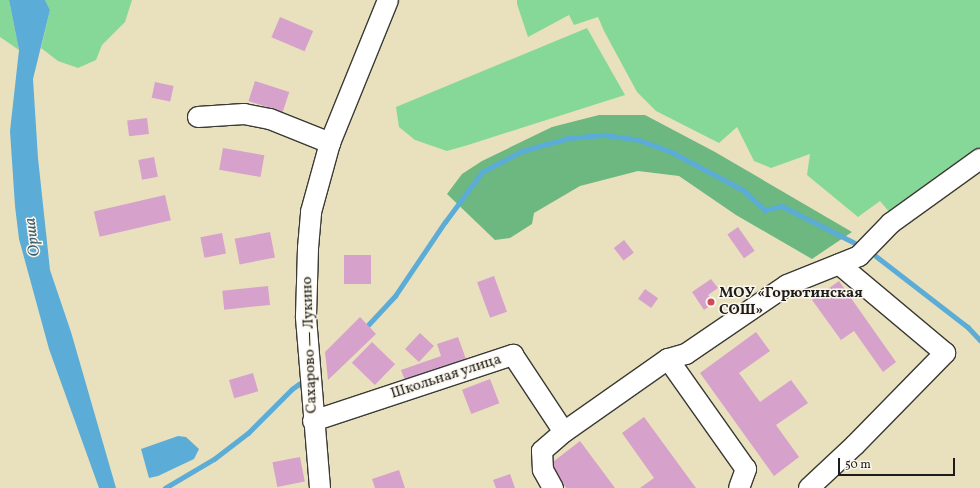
<!DOCTYPE html>
<meta charset="utf-8">
<style>
body{margin:0}
#map{position:relative;width:980px;height:488px;overflow:hidden;background:#e9e1bd;font-family:Vollkorn,serif}
div>[style]{position:absolute}
[style*='--x']{left:calc(var(--x)*1px);top:calc(var(--y)*1px);width:calc(var(--w)*1px);rotate:calc(var(--a)*1deg)}
.green>*{inset:0;background:#86d898}
.forest>*{inset:0;background:#6cb880}
.water>*{inset:0;background:#5bacd6}
.stream>*{height:4.5px;margin:-2.25px;padding:0 2.25px;transform-origin:2.25px;border-radius:2.25px;background:#5bacd6}
.building>*{inset:0;background:#d6a1ca;transform-origin:0 0}
.roads{filter:drop-shadow(1px 0 #3b3a34) drop-shadow(-1px 0 #3b3a34) drop-shadow(0 1px #3b3a34) drop-shadow(0 -1px #3b3a34)}
.minor>*{height:20px;margin:-10px;padding:0 10px;transform-origin:10px;border-radius:10px;background:#fff}
.dots>*{width:11px;height:11px;translate:-50% -50%;box-sizing:border-box;border:2px solid #fbf7ec;border-radius:50%}
span{translate:-50% -50%;white-space:nowrap;text-align:center;line-height:1.15;-webkit-text-stroke:3px #fbf7ec;paint-order:stroke}
.poi-label{font-size:15px;color:#1c1c1c;font-weight:700}
.left{translate:0 -50%;text-align:left}
.street-label{font-size:15px;color:#1c1c1c}
.water-label{font-size:16px;color:#385d70;font-style:italic}
.scale{position:absolute;left:838px;top:458px;width:117px;height:18px;box-sizing:border-box;border:2px solid #1c1c1c;border-top:0;padding-left:5px;font-size:12px;line-height:14px;white-space:nowrap;color:#1c1c1c;-webkit-text-stroke:3px #fbf7ec;paint-order:stroke}
</style>
<div id="map">
<div class="green">
<div style="clip-path:polygon(0 0,9px 0,19px 50px,0 37px)"></div>
<div style="clip-path:polygon(45px 0,132px 0,125px 22px,102px 45px,96px 60px,78px 68px,58px 61px,41px 48px,50px 10px)"></div>
<div style="clip-path:polygon(517px 0,980px 0,980px 149px,891px 214px,880px 201px,858px 217px,807px 175px,810px 154px,771px 168px,754px 161px,737px 127px,719px 143px,656px 111px,637px 92px,604px 31px,598px 17px,574px 25px,569px 15px,528px 37px,517px 4px)"></div>
<div style="clip-path:polygon(587px 28px,625px 95px,468px 145px,447px 151px,415px 140px,399px 127px,396px 107px)"></div>
</div>
<div class="forest">
<div style="clip-path:polygon(599px 115px,645px 115px,715px 152px,852px 232px,812px 259px,736px 215px,679px 176px,638px 171px,580px 186px,534px 213px,532px 224px,510px 238px,495px 240px,447px 194px,462px 174px,482px 161px,552px 127px)"></div>
</div>
<div class="water">
<div style="clip-path:polygon(9px 0,45px 0,50px 10px,33px 79px,38px 158px,50px 270px,71px 332px,116px 488px,99px 488px,49px 349px,19px 239px,15px 206px,10px 131px,19px 50px)"></div>
<div style="clip-path:polygon(178px 436px,186px 437px,199px 449px,194px 459px,158px 476px,149px 478px,141px 449px)"></div>
</div>
<div class="stream">
<div style="--x:876;--y:256;--w:116;--a:37.7"></div>
<div style="--x:968;--y:327;--w:18;--a:47"></div>
<div style="--x:368;--y:325;--w:40;--a:-47"></div>
<div style="--x:395;--y:296;--w:89;--a:-56"></div>
<div style="--x:445;--y:222;--w:62;--a:-53.5"></div>
<div style="--x:482;--y:172;--w:45;--a:-27.7"></div>
<div style="--x:522;--y:151;--w:49;--a:-15.5"></div>
<div style="--x:569;--y:138;--w:36;--a:-5"></div>
<div style="--x:605;--y:135;--w:34;--a:8"></div>
<div style="--x:639;--y:140;--w:33;--a:20"></div>
<div style="--x:670;--y:151;--w:83;--a:28.1"></div>
<div style="--x:743;--y:190;--w:30;--a:42"></div>
<div style="--x:765;--y:210;--w:17;--a:-13"></div>
<div style="--x:782;--y:206;--w:82;--a:26.9"></div>
<div style="--x:165;--y:488;--w:57;--a:-30.6"></div>
<div style="--x:214;--y:459;--w:43;--a:-37.4"></div>
<div style="--x:248;--y:433;--w:62;--a:-45"></div>
<div style="--x:292;--y:389;--w:9;--a:-36"></div>
</div>
<div class="building">
<div style="left:280px;top:17px;width:36px;height:22px;rotate:23deg"></div>
<div style="left:255px;top:81px;width:36px;height:21px;rotate:18deg"></div>
<div style="left:155px;top:82px;width:19px;height:16px;rotate:12deg"></div>
<div style="left:147px;top:118px;width:16px;height:20px;rotate:83deg"></div>
<div style="left:223px;top:148px;width:42px;height:22px;rotate:10deg"></div>
<div style="left:154px;top:157px;width:20px;height:16px;rotate:79deg"></div>
<div style="left:165px;top:195px;width:26px;height:73px;rotate:77deg"></div>
<div style="left:738px;top:227px;width:29px;height:13px;rotate:55deg"></div>
<div style="left:270px;top:232px;width:26px;height:36px;rotate:79deg"></div>
<div style="left:222px;top:233px;width:21px;height:22px;rotate:79deg"></div>
<div style="left:624px;top:240px;width:16px;height:13px;rotate:52deg"></div>
<div style="left:344px;top:255px;width:27px;height:29px"></div>
<div style="left:494px;top:276px;width:38px;height:18px;rotate:70deg"></div>
<div style="clip-path:polygon(711px 279px,718px 288px,708px 295px,714px 303px,704px 310px,692px 292px)"></div>
<div style="clip-path:polygon(839px 281px,896px 362px,883px 372px,854px 331px,841px 340px,812px 300px)"></div>
<div style="left:268px;top:286px;width:19px;height:46px;rotate:84deg"></div>
<div style="left:645px;top:289px;width:16px;height:12px;rotate:35deg"></div>
<div style="clip-path:polygon(360px 317px,376px 334px,328px 380px,325px 352px)"></div>
<div style="clip-path:polygon(756px 332px,770px 351px,739px 373px,760px 402px,791px 380px,808px 403px,776px 425px,799px 457px,774px 476px,700px 373px)"></div>
<div style="left:420px;top:333px;width:19px;height:22px;rotate:43deg"></div>
<div style="clip-path:polygon(458px 337px,467px 362px,406px 383px,401px 370px,441px 356px,437px 344px)"></div>
<div style="left:372px;top:342px;width:32px;height:29px;rotate:44deg"></div>
<div style="left:253px;top:373px;width:19px;height:25px;rotate:74deg"></div>
<div style="left:490px;top:379px;width:26px;height:30px;rotate:69deg"></div>
<div style="clip-path:polygon(644px 417px,696px 488px,640px 488px,654px 478px,622px 433px)"></div>
<div style="clip-path:polygon(580px 441px,615px 488px,566px 488px,549px 465px)"></div>
<div style="left:300px;top:457px;width:25px;height:28px;rotate:79deg"></div>
<div style="clip-path:polygon(399px 470px,405px 488px,375px 488px,372px 479px)"></div>
<div style="clip-path:polygon(510px 474px,515px 488px,496px 488px,493px 480px)"></div>
</div>
<div class="roads">
<div class="minor">
<div style="--x:198;--y:117;--w:46;--a:-3.7"></div>
<div style="--x:244;--y:114;--w:26;--a:11"></div>
<div style="--x:270;--y:119;--w:65;--a:21.8"></div>
<div style="--x:668;--y:359;--w:135;--a:54.7"></div>
<div style="--x:746;--y:469;--w:20;--a:110"></div>
<div style="--x:313;--y:421;--w:211;--a:-18.3"></div>
<div style="--x:513;--y:355;--w:92;--a:56.5"></div>
<div style="--x:320;--y:488;--w:173;--a:-94.7"></div>
<div style="--x:306;--y:316;--w:68;--a:-88.3"></div>
<div style="--x:308;--y:248;--w:36;--a:-85"></div>
<div style="--x:311;--y:212;--w:72;--a:-74.6"></div>
<div style="--x:330;--y:143;--w:154;--a:-67.9"></div>
<div style="--x:553;--y:488;--w:21;--a:-119"></div>
<div style="--x:543;--y:470;--w:19;--a:-93"></div>
<div style="--x:542;--y:451;--w:29;--a:-41"></div>
<div style="--x:564;--y:432;--w:127;--a:-35.1"></div>
<div style="--x:668;--y:359;--w:19;--a:-16"></div>
<div style="--x:686;--y:354;--w:122;--a:-34.3"></div>
<div style="--x:787;--y:285;--w:78;--a:-21.9"></div>
<div style="--x:859;--y:256;--w:46;--a:-45.9"></div>
<div style="--x:891;--y:223;--w:110;--a:-35.7"></div>
<div style="--x:809;--y:488;--w:63;--a:-43.1"></div>
<div style="--x:855;--y:445;--w:129;--a:-45.6"></div>
<div style="--x:945;--y:353;--w:138;--a:-140"></div>
</div>
</div>
<div class="dots">
<div style="left:711px;top:302px;background:#d1495b"></div>
</div>
<div class="poi-label">
<span class="left" style="left:719px;top:302px">МОУ «Горютинская<br>СОШ»</span>
</div>
<div class="street-label">
<span style="left:310px;top:345px;rotate:-92deg">Сахарово — Лукино</span>
<span style="left:446px;top:377px;rotate:-18deg">Школьная улица</span>
</div>
<div class="water-label">
<span style="left:33px;top:237px;rotate:-97deg">Орша</span>
</div>
<div class="scale">50 m</div>
</div>
